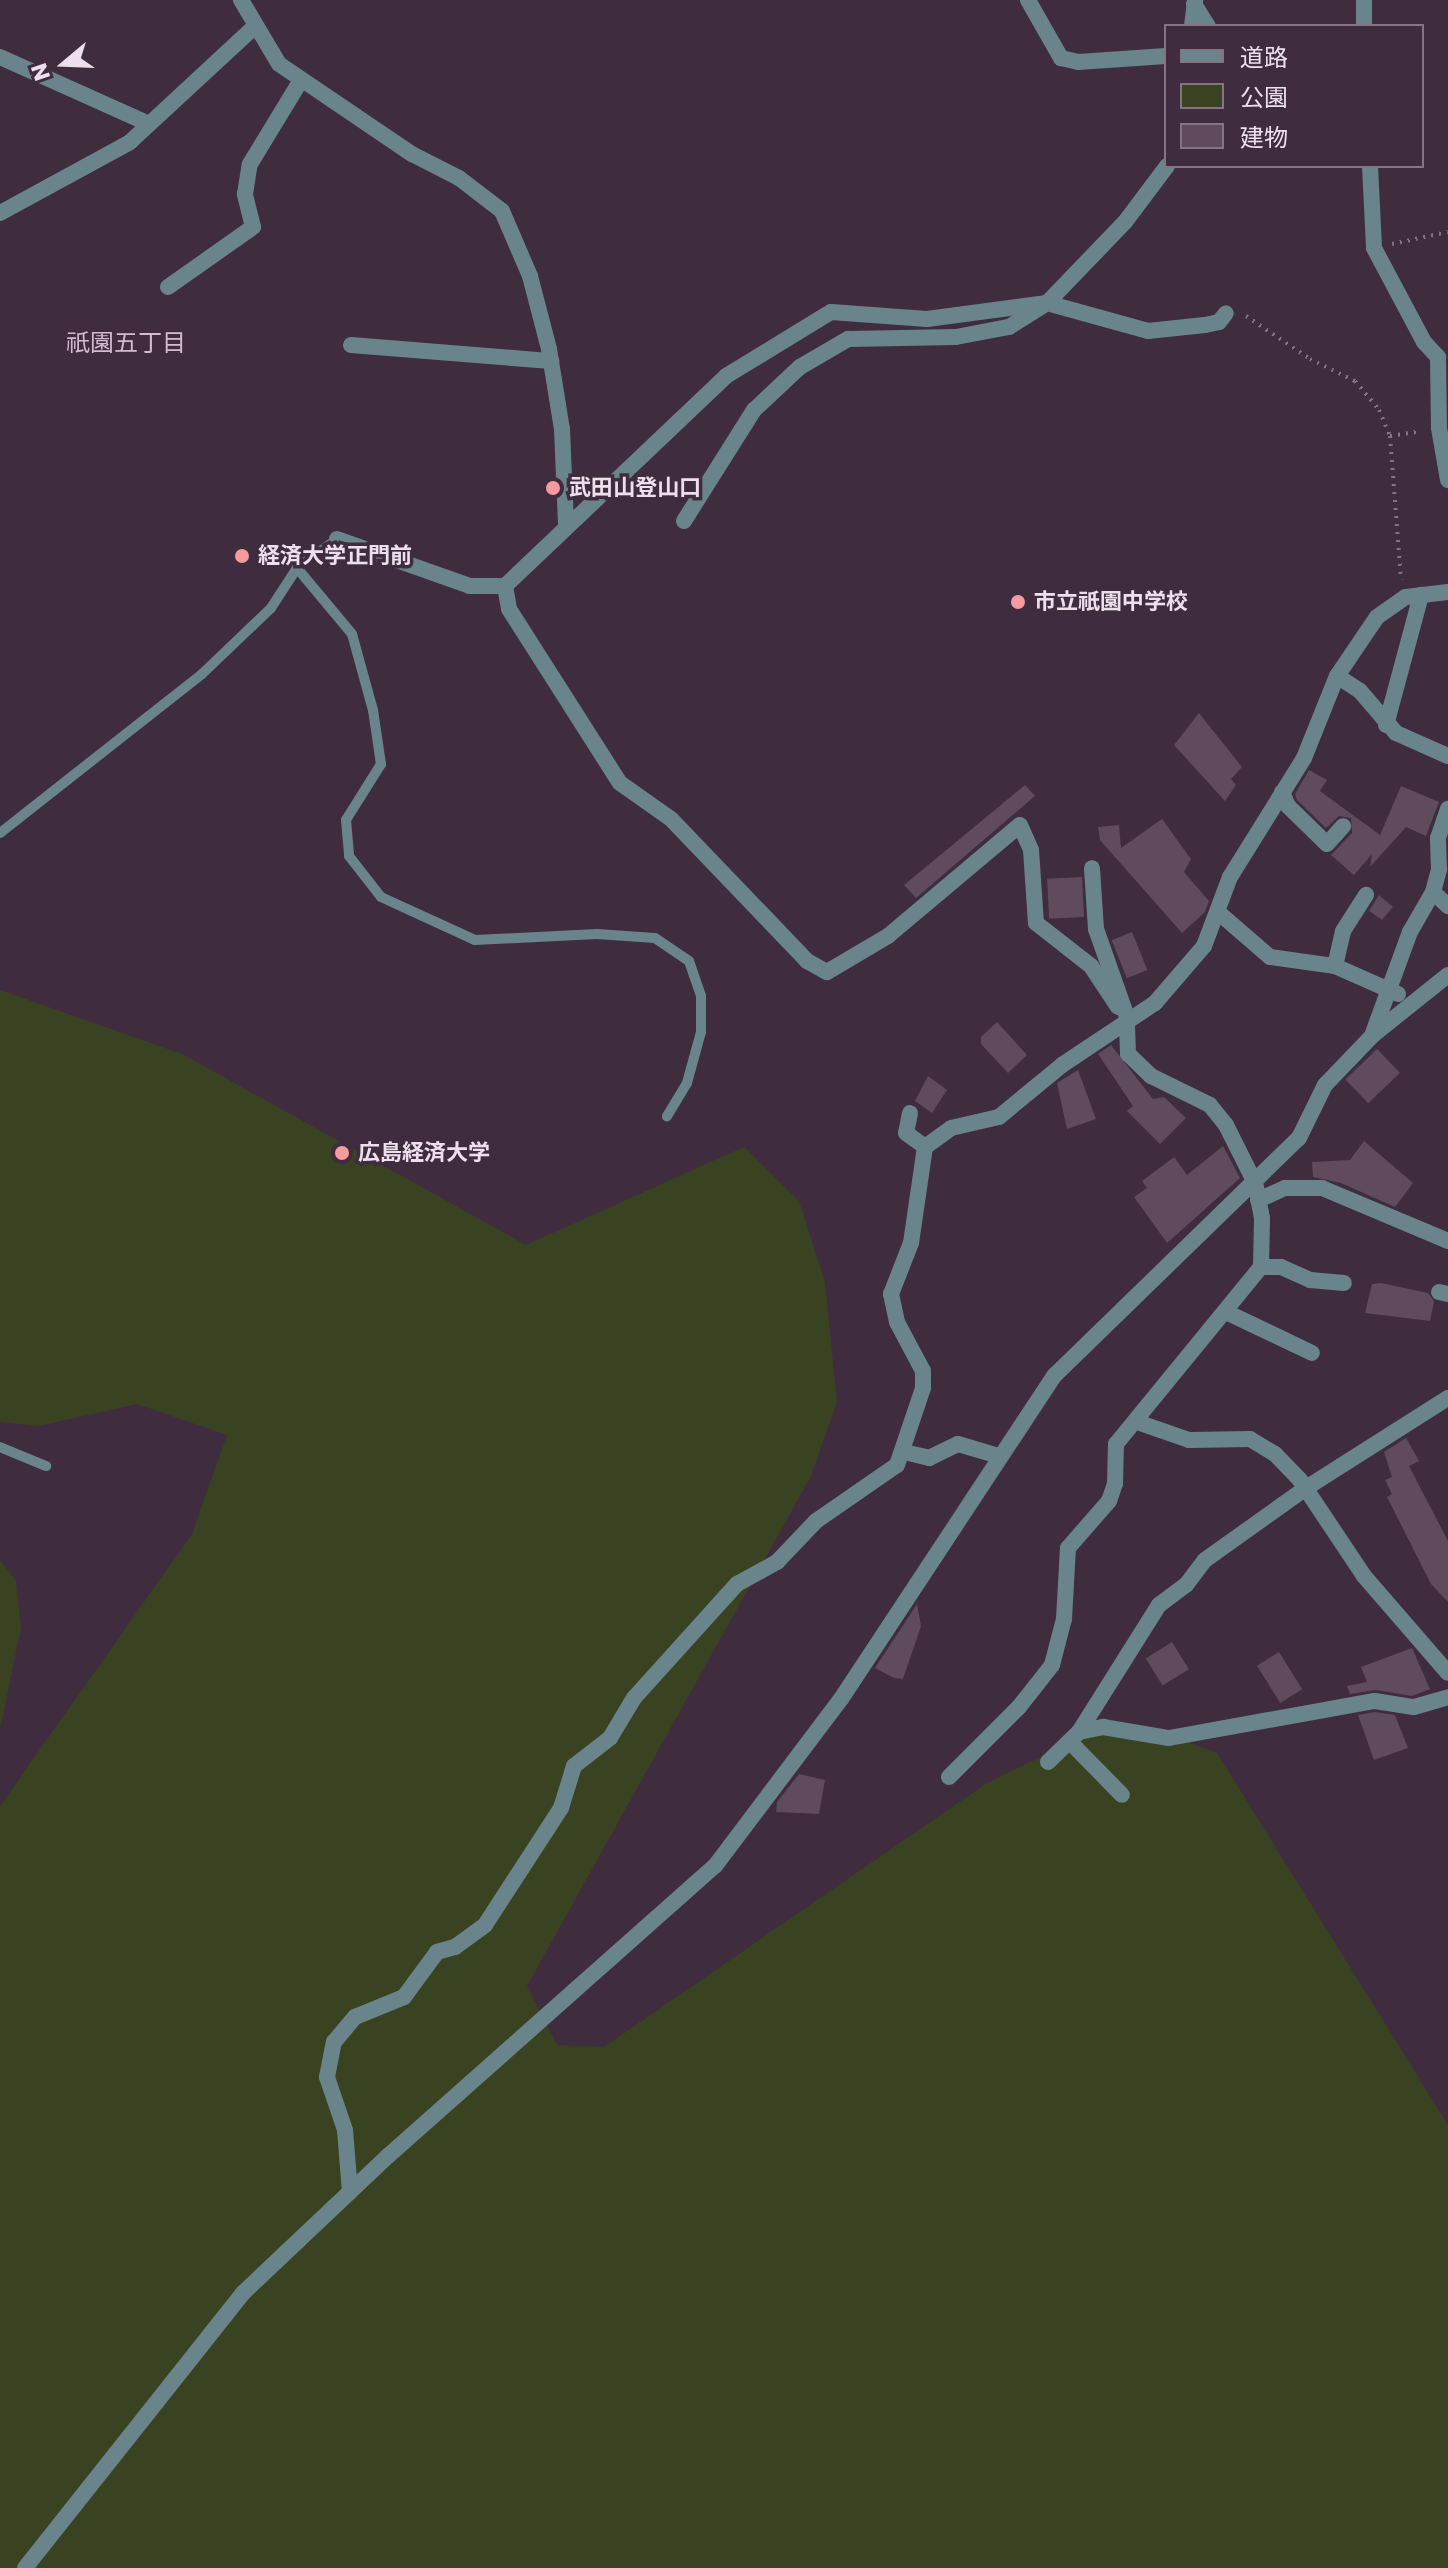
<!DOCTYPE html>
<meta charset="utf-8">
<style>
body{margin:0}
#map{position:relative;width:1448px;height:2568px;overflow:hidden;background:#3f2c3f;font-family:Poppins,"Noto Sans JP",sans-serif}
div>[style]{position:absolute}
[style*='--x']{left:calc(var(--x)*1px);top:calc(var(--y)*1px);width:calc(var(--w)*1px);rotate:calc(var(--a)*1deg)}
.green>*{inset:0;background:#3a4321}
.building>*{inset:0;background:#5f4a5e;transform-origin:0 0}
.path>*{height:4px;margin-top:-2px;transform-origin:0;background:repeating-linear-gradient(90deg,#837383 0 2px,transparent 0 8px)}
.service>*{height:10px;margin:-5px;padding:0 5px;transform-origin:5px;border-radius:5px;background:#6a848b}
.minor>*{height:16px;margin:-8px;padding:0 8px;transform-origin:8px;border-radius:8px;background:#6a848b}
.tertiary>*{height:16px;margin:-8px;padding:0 8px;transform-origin:8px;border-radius:8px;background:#6a848b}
.dots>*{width:22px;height:22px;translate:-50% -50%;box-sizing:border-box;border:4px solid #3f2c3f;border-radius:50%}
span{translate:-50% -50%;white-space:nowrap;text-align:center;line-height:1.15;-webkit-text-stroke:7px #3f2c3f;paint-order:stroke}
.poi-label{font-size:22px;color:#ede0ec;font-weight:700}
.left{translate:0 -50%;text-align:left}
.neighbourhood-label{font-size:24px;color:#d2bad1}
.legend{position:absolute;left:1164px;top:24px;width:260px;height:144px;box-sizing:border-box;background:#3f2c3f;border:2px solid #857484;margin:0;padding:10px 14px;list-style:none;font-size:24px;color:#ede0ec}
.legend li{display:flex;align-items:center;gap:16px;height:40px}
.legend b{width:40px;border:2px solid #857484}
.north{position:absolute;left:24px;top:24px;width:80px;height:80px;-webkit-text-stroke:6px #3f2c3f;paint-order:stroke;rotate:251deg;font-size:22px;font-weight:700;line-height:32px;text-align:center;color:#ede0ec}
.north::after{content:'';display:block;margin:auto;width:28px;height:36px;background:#ede0ec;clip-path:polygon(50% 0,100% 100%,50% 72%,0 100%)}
</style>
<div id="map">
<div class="green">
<div style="clip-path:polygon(0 990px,182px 1054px,526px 1245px,744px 1147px,799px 1201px,825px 1282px,837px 1402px,811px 1476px,527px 1986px,557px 2045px,604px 2047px,987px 1783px,1074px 1741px,1142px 1725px,1217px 1753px,1448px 2125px,1448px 2568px,0 2568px,0 1806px,192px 1534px,227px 1435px,137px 1404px,39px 1426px,0 1422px)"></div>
<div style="clip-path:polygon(0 1560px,16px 1581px,21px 1628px,0 1730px)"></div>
</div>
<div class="building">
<div style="clip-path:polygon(1199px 713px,1242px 767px,1231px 779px,1236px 785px,1225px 801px,1174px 745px)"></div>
<div style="clip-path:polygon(1309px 770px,1327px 780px,1320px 791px,1380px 835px,1401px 786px,1439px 802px,1426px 836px,1406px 827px,1370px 867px,1372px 854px,1354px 875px,1331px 855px,1352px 833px,1351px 818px,1339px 816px,1326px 828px,1297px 800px,1295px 794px)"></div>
<div style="clip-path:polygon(1025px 785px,1035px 796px,916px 898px,904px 885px)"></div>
<div style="clip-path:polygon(1162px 819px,1191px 859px,1184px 872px,1209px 901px,1205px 912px,1182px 933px,1100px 840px,1098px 827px,1119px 825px,1121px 848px)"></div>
<div style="left:1082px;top:877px;width:40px;height:35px;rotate:87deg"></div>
<div style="clip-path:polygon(1379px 895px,1393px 907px,1382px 920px,1369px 911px)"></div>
<div style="left:1132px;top:932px;width:41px;height:22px;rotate:68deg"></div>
<div style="clip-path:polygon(997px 1022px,1027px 1055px,1008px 1073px,981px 1044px,981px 1037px)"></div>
<div style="clip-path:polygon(1111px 1045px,1153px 1099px,1164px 1097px,1186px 1118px,1160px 1144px,1127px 1111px,1133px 1106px,1098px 1054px)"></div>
<div style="left:1377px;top:1049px;width:33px;height:44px;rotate:46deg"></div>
<div style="clip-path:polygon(1078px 1070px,1096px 1119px,1067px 1129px,1057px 1083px)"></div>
<div style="clip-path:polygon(928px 1076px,947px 1090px,932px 1113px,915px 1101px)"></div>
<div style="clip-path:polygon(1364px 1141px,1413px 1183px,1395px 1207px,1341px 1183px,1313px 1177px,1312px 1162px,1350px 1160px)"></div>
<div style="clip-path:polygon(1223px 1146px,1240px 1178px,1167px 1243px,1134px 1197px,1147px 1188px,1142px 1181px,1174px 1157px,1187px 1175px)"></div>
<div style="clip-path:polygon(1381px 1283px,1428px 1293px,1434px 1301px,1430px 1321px,1365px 1313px,1372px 1284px)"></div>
<div style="clip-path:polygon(1406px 1438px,1419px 1461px,1409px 1466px,1448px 1541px,1448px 1602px,1431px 1584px,1387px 1497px,1392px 1494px,1385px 1480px,1392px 1477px,1384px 1452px)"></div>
<div style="clip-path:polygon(917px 1604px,921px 1626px,903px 1679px,894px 1678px,875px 1668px)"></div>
<div style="left:1172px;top:1642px;width:32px;height:31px;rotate:58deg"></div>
<div style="clip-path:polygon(1412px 1648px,1430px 1689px,1412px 1696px,1376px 1690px,1350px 1694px,1347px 1686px,1367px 1682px,1361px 1667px)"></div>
<div style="left:1279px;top:1652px;width:44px;height:26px;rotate:58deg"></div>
<div style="clip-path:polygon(1375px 1712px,1395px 1715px,1408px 1748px,1374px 1760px,1358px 1715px)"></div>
<div style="clip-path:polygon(799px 1774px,825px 1780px,819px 1814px,776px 1812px,777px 1802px)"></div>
</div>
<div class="path">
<div style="--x:1392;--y:244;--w:57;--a:-12.1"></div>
<div style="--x:1246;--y:316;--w:77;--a:33.9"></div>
<div style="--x:1310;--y:359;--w:50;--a:26.1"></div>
<div style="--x:1355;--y:381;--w:38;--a:50"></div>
<div style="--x:1379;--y:410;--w:28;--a:67"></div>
<div style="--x:1390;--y:436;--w:144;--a:85.6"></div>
<div style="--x:1390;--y:436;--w:31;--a:-9"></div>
</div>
<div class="service">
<div style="--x:297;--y:568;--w:86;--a:50.2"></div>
<div style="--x:352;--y:634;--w:79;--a:74.6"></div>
<div style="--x:373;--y:710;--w:55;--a:81.6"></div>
<div style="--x:381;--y:764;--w:66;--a:122"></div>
<div style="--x:346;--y:820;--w:36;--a:85"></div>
<div style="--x:349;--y:856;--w:52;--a:52"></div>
<div style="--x:381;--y:897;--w:103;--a:24.6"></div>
<div style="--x:475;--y:940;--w:122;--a:-2.8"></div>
<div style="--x:597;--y:934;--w:58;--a:3.9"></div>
<div style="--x:655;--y:938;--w:41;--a:34.1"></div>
<div style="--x:689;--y:961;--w:37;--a:71"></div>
<div style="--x:701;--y:996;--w:36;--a:90"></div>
<div style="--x:701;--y:1032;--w:53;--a:105.4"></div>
<div style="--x:687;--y:1083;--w:39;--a:121"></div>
<div style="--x:0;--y:833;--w:257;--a:-38.2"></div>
<div style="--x:202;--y:674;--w:95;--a:-43.7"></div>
<div style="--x:271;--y:608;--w:48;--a:-57"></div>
<div style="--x:297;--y:568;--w:49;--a:-35.9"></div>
<div style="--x:0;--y:1447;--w:50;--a:22.4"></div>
</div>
<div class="minor">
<div style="--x:241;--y:0;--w:74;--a:59.3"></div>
<div style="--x:279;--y:64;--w:161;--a:34.1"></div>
<div style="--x:412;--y:154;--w:53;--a:27.1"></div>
<div style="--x:459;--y:178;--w:54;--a:37.5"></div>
<div style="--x:502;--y:211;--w:71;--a:66.7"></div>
<div style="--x:530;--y:276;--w:75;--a:75.4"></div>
<div style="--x:549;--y:349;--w:81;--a:80.8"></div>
<div style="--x:562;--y:429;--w:96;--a:87.6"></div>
<div style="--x:1028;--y:0;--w:67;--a:60.4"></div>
<div style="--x:1061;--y:58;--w:17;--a:13"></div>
<div style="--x:1078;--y:62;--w:88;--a:-3.9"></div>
<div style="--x:1364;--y:0;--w:26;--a:90"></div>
<div style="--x:1194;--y:4;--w:26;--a:58"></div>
<div style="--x:0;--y:57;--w:163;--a:24.2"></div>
<div style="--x:1370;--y:166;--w:82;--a:87.2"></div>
<div style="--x:1374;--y:248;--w:106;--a:62"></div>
<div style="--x:1424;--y:342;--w:21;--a:47"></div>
<div style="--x:1438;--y:357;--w:71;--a:89.2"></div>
<div style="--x:1439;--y:428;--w:53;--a:80.2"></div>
<div style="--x:0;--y:213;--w:148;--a:-28.6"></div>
<div style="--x:130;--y:142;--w:169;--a:-42.8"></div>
<div style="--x:168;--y:287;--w:104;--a:-35.2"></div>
<div style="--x:253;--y:227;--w:34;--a:-104"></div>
<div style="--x:245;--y:194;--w:30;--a:-81"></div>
<div style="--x:250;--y:164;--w:98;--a:-58.7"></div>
<div style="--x:351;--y:345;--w:201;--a:4.6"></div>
<div style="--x:684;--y:521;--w:131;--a:-57.8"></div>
<div style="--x:754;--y:410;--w:63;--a:-43.1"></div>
<div style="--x:800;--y:367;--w:56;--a:-30.3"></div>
<div style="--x:848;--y:339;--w:108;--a:-1.1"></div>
<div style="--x:956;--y:337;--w:54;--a:-10.7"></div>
<div style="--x:1009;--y:327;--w:40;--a:-32"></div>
<div style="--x:337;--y:539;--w:141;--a:19.5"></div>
<div style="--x:470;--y:586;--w:35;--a:0"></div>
<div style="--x:505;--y:586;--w:305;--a:-43.5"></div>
<div style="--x:726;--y:376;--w:123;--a:-31.4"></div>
<div style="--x:831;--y:312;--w:96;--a:4.2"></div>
<div style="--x:927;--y:319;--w:121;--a:-7.6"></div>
<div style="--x:1047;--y:303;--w:105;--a:15.5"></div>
<div style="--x:1148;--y:331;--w:57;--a:-6"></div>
<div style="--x:1205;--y:325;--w:14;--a:-12"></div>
<div style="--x:1219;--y:322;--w:11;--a:-52"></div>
<div style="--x:505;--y:586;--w:23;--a:80"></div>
<div style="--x:509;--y:609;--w:206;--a:57.5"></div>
<div style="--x:620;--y:783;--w:62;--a:35.2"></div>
<div style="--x:671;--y:819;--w:197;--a:46.2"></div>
<div style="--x:807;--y:961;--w:23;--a:29"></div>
<div style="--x:827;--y:972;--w:71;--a:-30.5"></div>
<div style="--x:888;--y:936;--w:172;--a:-40.1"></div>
<div style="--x:1020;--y:825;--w:27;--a:66"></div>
<div style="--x:1031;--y:850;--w:73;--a:86.1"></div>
<div style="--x:1036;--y:923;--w:70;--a:38"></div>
<div style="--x:1091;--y:966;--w:49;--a:56.6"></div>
<div style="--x:1337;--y:676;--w:27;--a:33"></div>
<div style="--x:1360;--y:691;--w:55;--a:49.4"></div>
<div style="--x:1396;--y:733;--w:57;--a:23.9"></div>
<div style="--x:1386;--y:725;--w:135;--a:-74.9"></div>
<div style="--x:1282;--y:792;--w:15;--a:67"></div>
<div style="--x:1288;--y:806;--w:54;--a:44.3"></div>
<div style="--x:1327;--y:844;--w:24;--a:-48"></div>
<div style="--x:1433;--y:892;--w:21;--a:43"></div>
<div style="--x:1219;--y:913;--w:67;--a:40.8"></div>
<div style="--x:1270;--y:957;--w:66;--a:7.9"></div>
<div style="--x:1335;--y:966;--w:69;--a:24"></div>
<div style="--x:1335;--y:966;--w:36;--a:-77"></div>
<div style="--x:1343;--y:931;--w:43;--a:-57.4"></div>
<div style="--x:1373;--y:1033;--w:108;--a:-69.9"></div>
<div style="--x:1410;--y:932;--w:46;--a:-60.1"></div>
<div style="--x:1433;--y:892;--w:24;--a:-75"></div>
<div style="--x:1439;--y:869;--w:31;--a:-92"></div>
<div style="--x:1438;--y:838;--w:31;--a:-71"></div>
<div style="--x:910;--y:1113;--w:20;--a:101"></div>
<div style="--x:906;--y:1133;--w:24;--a:36"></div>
<div style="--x:1258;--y:1200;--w:30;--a:-24"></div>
<div style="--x:1285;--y:1188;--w:37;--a:0"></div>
<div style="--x:1322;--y:1188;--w:137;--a:22.8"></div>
<div style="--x:1261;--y:1267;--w:20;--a:0"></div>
<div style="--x:1281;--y:1267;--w:32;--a:24"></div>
<div style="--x:1310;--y:1280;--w:34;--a:5"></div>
<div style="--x:1439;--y:1292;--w:9;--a:13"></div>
<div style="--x:1226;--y:1312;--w:95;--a:25.5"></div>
<div style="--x:1137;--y:1422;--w:55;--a:19.1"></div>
<div style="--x:1189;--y:1440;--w:61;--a:-0.9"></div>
<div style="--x:1250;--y:1439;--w:29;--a:31"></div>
<div style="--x:1275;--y:1454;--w:36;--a:46"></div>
<div style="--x:1300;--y:1480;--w:115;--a:56.3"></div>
<div style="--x:1364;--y:1576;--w:128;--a:49.1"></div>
<div style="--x:904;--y:1452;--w:26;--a:13"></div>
<div style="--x:929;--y:1458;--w:32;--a:-26"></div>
<div style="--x:958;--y:1444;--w:43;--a:16.3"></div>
<div style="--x:1079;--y:1732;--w:25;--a:-12"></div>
<div style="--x:1103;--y:1727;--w:67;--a:9.5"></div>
<div style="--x:1169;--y:1738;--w:209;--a:-10.2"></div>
<div style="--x:1375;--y:1701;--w:39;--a:9"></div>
<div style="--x:1414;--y:1707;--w:35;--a:-16"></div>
<div style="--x:1070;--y:1742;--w:74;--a:45.5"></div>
<div style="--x:1048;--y:1762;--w:43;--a:-44.1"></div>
<div style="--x:1079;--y:1732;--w:150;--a:-57.8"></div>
<div style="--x:1159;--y:1605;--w:34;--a:-37"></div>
<div style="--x:1186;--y:1585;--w:31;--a:-53"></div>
<div style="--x:1205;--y:1560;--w:124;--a:-35.5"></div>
<div style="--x:1306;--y:1488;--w:168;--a:-32.4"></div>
<div style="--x:949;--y:1777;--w:99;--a:-45"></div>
<div style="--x:1019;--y:1707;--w:53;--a:-51.8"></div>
<div style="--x:1052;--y:1665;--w:48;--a:-75.4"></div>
<div style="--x:1064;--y:1619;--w:71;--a:-86.8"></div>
<div style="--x:1068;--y:1548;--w:62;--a:-48.9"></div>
<div style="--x:1109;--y:1501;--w:18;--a:-71"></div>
<div style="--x:1115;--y:1484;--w:40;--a:-88.6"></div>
<div style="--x:1116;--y:1444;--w:229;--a:-50.7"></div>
<div style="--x:1261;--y:1267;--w:49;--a:-88.8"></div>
<div style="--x:1262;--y:1218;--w:36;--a:-101"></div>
<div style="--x:1255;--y:1183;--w:65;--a:-116.6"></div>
<div style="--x:1226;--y:1125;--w:26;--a:-129"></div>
<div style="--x:1210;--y:1105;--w:66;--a:-153.8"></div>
<div style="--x:1151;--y:1076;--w:32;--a:-136"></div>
<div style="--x:1128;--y:1054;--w:37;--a:-92"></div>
<div style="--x:1127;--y:1017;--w:93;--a:-109.4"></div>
<div style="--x:1096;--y:929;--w:61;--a:-93.8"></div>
<div style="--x:350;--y:2192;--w:62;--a:-94.6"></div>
<div style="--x:345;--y:2130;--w:56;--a:-108.8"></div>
<div style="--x:327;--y:2077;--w:36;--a:-79"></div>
<div style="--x:334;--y:2042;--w:33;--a:-50"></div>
<div style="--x:355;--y:2017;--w:53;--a:-22.2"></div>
<div style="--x:404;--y:1997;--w:56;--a:-53.7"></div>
<div style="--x:437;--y:1952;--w:19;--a:-16"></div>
<div style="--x:455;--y:1947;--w:37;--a:-36"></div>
<div style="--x:485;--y:1925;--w:140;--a:-57"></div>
<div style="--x:561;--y:1808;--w:44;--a:-72.8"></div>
<div style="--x:574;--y:1766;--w:46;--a:-37.9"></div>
<div style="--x:610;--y:1738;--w:47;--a:-59"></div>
<div style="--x:634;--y:1698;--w:154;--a:-47.9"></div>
<div style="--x:737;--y:1584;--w:46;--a:-28.8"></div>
<div style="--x:777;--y:1562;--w:57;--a:-46.4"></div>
<div style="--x:816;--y:1521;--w:98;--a:-34.7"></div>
<div style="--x:897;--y:1465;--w:81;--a:-71.3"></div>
<div style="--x:923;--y:1388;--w:17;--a:-90"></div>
<div style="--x:923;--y:1371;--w:55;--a:-118"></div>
<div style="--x:897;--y:1322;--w:29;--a:-102"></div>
<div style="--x:891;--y:1294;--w:55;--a:-68.6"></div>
<div style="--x:911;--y:1243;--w:97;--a:-81.7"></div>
<div style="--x:925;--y:1147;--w:32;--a:-36"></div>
<div style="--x:951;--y:1128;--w:49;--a:-12.9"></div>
<div style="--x:999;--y:1117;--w:82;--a:-39.5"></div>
<div style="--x:1062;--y:1065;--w:112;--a:-33.7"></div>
<div style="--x:1155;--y:1003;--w:75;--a:-49.3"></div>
<div style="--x:1204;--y:946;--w:74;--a:-69.4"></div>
<div style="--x:1230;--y:877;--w:140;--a:-58.1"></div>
<div style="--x:1304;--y:758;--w:88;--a:-68.1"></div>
<div style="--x:1337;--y:676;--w:71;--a:-55.9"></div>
<div style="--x:1377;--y:617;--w:35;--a:-35"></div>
<div style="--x:1406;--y:597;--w:42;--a:-6.8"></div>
<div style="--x:25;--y:2568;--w:351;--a:-51.6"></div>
<div style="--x:243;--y:2293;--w:199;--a:-43.4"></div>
<div style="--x:388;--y:2156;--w:437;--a:-41.6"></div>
<div style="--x:715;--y:1866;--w:209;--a:-53"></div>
<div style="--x:841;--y:1699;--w:388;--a:-56.6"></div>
<div style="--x:1055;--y:1375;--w:340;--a:-44.2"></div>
<div style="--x:1299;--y:1138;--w:59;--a:-63.9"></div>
<div style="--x:1325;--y:1085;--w:69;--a:-46.2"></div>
<div style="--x:1373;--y:1035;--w:96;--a:-38.7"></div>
</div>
<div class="tertiary">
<div style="--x:1192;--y:26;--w:26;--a:-83"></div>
<div style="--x:1047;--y:303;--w:112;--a:-46.1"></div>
<div style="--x:1125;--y:222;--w:70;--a:-53.1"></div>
</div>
<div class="dots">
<div style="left:553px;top:488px;background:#f59b9e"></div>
<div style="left:242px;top:556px;background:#f59b9e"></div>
<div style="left:1018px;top:602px;background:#f59b9e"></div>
<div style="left:342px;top:1153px;background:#f59b9e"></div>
</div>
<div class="poi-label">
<span class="left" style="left:569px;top:488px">武田山登山口</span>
<span class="left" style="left:258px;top:556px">経済大学正門前</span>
<span class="left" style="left:1034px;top:602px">市立祇園中学校</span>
<span class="left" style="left:358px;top:1153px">広島経済大学</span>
</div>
<div class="neighbourhood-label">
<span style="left:126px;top:343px">祇園五丁目</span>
</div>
<ul class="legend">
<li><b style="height:10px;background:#6a848b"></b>道路</li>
<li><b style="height:22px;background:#3a4321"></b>公園</li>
<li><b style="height:22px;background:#5f4a5e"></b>建物</li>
</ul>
<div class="north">N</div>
</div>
